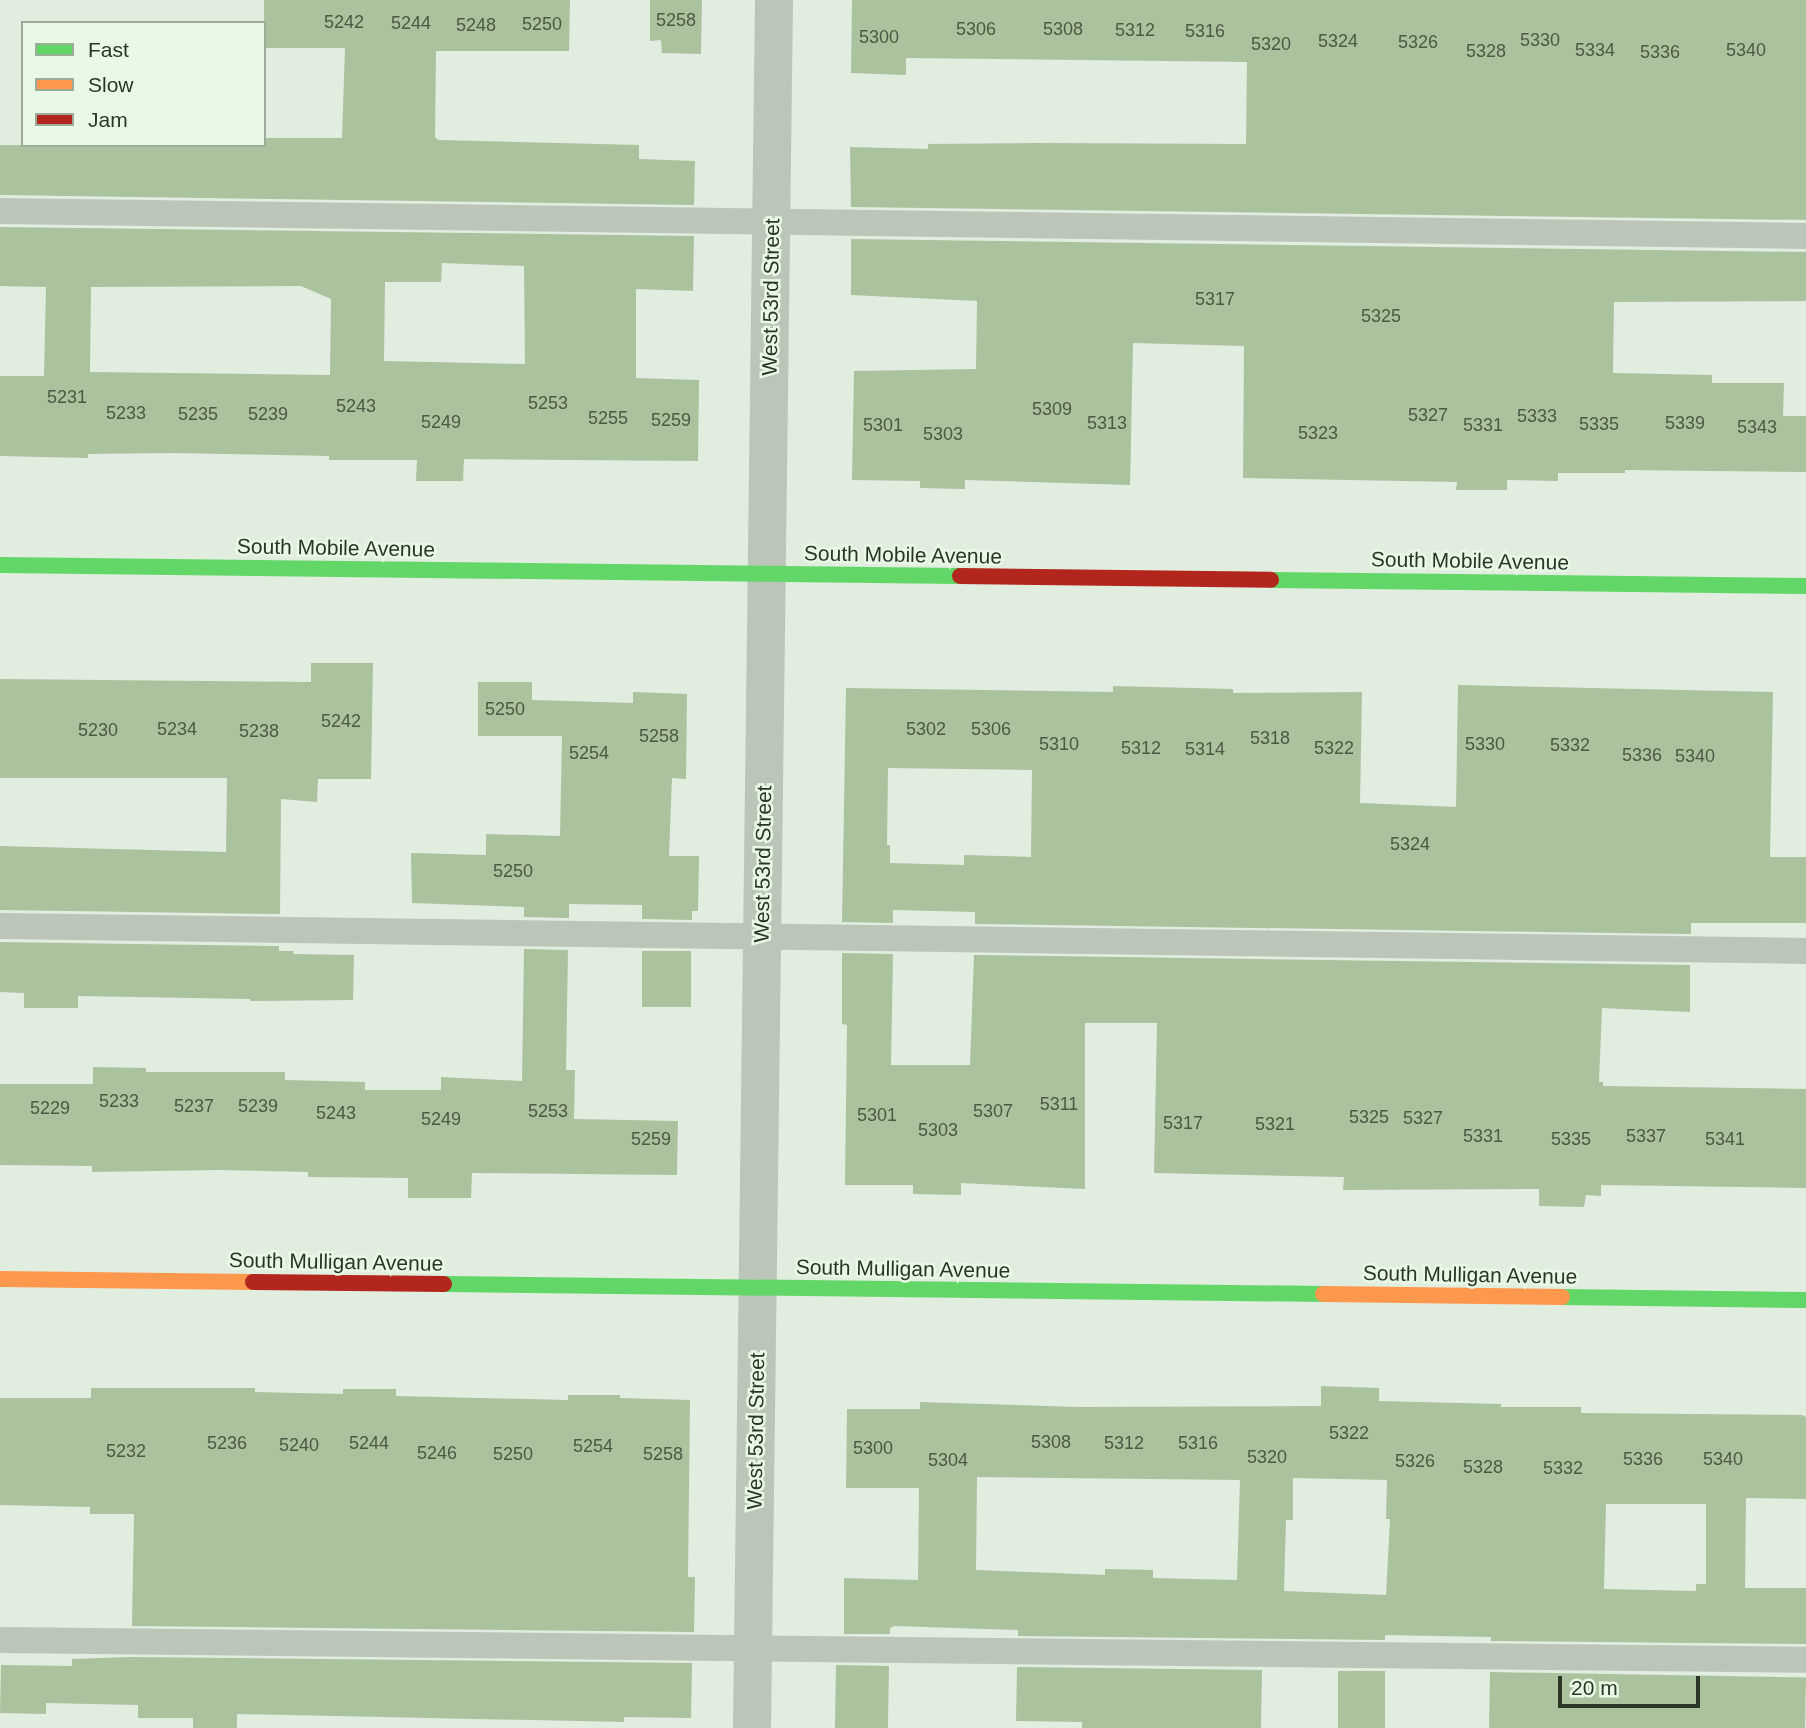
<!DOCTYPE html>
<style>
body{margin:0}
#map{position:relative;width:1806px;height:1728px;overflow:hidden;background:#e0eddf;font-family:Helvetica,sans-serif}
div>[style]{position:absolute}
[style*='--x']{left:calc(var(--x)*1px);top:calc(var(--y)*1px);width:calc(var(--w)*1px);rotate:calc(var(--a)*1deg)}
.building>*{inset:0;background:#abc29f;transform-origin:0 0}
.lane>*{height:26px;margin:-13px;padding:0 13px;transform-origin:13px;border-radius:13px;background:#bbc6b8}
.street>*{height:38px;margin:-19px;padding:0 19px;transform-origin:19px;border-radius:19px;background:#bbc6b8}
.fast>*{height:16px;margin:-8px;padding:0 8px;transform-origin:8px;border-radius:8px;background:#63d668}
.slow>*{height:16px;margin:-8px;padding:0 8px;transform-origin:8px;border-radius:8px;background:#ff974d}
.jam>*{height:16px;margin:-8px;padding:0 8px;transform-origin:8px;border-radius:8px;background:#b3261e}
span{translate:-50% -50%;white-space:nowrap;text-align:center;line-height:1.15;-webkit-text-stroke:5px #e8fae5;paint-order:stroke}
.number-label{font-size:18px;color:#4c5944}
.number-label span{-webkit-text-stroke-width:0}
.street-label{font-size:21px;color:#2c3626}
.legend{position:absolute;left:21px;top:21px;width:245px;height:126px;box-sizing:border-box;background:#e8fae5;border:2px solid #9dac99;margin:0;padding:9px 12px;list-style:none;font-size:21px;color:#2c3626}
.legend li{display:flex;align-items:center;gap:14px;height:35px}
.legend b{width:35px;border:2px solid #9dac99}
.scale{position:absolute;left:1558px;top:1676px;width:142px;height:32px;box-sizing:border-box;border:4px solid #2c3626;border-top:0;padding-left:9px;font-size:21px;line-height:24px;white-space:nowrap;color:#2c3626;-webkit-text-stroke:5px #e8fae5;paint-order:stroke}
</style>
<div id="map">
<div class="building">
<div style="clip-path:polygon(264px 0,570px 0,569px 51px,436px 51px,435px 137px,438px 140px,639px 145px,639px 159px,695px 161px,694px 205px,0 195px,0 145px,264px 145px,264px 138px,342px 138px,345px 48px,264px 48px)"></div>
<div style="clip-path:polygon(650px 0,702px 0,701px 54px,662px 53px,661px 40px,650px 41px)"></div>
<div style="clip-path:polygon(852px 0,1806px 0,1806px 220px,851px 207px,850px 147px,928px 149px,928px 144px,1035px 143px,1246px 144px,1247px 62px,906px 58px,906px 75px,851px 73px)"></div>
<div style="clip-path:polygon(evenodd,0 227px,694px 236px,693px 291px,636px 289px,636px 378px,699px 380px,698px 461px,464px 459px,463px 481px,416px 481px,417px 460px,329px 460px,329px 456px,170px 453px,88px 454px,88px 458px,0 456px,0 376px,44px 376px,46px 287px,0 286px,0 227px,442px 263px,524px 266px,525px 364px,384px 361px,385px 282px,441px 282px,442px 263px,0 227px,301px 286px,331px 299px,330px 375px,90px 372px,91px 287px,301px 286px)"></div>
<div style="clip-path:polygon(851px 239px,1806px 252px,1806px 301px,1614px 302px,1613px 373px,1712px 375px,1712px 383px,1784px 383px,1783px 416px,1806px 416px,1806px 472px,1625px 470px,1625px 473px,1558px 473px,1558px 481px,1507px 480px,1507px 490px,1456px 490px,1457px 482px,1243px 478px,1244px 346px,1133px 343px,1130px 485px,965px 480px,965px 489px,920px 488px,920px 481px,852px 480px,854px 371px,976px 369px,977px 301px,851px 295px)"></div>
<div style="clip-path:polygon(311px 663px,373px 663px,371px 779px,318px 779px,317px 802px,281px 799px,280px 914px,0 910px,0 846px,226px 852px,227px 778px,0 778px,0 679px,311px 682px)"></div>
<div style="clip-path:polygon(478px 682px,532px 682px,532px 700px,633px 703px,633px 692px,687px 694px,686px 779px,672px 778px,669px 856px,699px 856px,698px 911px,692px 911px,692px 920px,642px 919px,642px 905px,569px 904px,569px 918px,524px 917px,524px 907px,412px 903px,411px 853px,486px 855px,486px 834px,560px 836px,562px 736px,478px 736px)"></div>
<div style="clip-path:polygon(evenodd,1458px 685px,1773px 692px,1770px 857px,1806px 857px,1806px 923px,1691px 923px,1691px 934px,975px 924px,975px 912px,893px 910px,893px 923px,842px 922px,846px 688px,1113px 692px,1113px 686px,1233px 689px,1233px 693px,1362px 692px,1360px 803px,1456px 807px,1458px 685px,888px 768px,1032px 770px,1031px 857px,964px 855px,964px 865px,890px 863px,890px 845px,887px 845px,888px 768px)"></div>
<div style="clip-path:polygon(0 942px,279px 946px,279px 951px,294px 951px,293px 954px,354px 955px,353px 1000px,250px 1001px,250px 999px,78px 996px,78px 1008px,24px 1008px,24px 993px,0 992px)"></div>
<div style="clip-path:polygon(524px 949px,568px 950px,566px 1070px,575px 1070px,574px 1119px,678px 1121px,677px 1175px,472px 1173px,471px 1198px,408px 1198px,408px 1178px,308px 1177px,308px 1172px,220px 1170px,92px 1172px,92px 1166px,0 1165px,0 1084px,93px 1084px,93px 1067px,146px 1068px,146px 1072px,285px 1072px,285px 1080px,365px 1082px,365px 1090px,441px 1090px,441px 1077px,522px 1081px)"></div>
<div style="left:642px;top:951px;width:49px;height:56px"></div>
<div style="clip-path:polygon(842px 953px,893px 954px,891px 1065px,970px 1065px,974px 955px,1690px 965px,1690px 1012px,1602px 1008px,1599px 1082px,1603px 1082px,1603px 1086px,1806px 1089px,1806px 1188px,1601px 1185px,1601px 1196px,1586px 1195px,1584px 1207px,1539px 1206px,1539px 1189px,1343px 1190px,1344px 1177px,1154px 1173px,1157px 1023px,1085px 1023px,1085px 1189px,961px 1183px,961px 1195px,913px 1194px,913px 1185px,845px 1185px,847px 1025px,842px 1024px)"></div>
<div style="clip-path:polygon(evenodd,1321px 1386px,1379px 1388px,1379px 1401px,1501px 1404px,1501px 1407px,1581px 1407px,1581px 1413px,1802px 1415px,1806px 1417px,1806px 1499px,1746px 1498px,1745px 1588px,1806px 1588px,1806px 1644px,1491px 1641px,1491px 1637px,1385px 1635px,1385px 1640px,1018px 1636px,1018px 1630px,894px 1626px,890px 1628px,890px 1634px,844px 1634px,844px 1578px,918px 1580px,919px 1488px,846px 1488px,847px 1409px,920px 1409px,920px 1402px,1078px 1407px,1321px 1406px,1321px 1386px,977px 1477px,1240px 1480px,1237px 1580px,1153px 1578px,1153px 1570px,1105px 1569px,1105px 1575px,976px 1570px,977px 1477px,1321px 1386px,1293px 1478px,1387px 1480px,1386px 1519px,1390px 1519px,1386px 1595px,1284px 1591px,1286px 1520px,1293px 1520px,1293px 1478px,1321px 1386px,1606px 1504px,1706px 1504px,1706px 1584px,1696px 1584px,1696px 1591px,1604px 1589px,1606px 1504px)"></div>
<div style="clip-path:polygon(91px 1388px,255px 1388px,255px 1392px,343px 1394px,343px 1389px,396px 1389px,396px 1396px,568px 1400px,568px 1395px,620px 1395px,620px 1398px,690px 1400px,688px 1577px,695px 1577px,694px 1632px,132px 1626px,134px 1514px,90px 1514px,90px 1507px,0 1505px,0 1398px,91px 1398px)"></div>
<div style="clip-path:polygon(131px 1657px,692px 1663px,691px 1718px,624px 1717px,624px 1722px,237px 1714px,237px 1728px,193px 1728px,193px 1718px,138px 1718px,138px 1705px,46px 1703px,46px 1714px,0 1713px,1px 1665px,72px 1666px,72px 1659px)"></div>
<div style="left:836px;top:1665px;width:53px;height:63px;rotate:1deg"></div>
<div style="clip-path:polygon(1017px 1667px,1262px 1670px,1261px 1728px,1082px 1728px,1082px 1722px,1016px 1721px)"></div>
<div style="left:1338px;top:1671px;width:47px;height:57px"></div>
<div style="left:1490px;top:1672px;width:316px;height:56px;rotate:1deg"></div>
</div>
<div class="lane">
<div style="--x:0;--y:211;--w:1806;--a:0.79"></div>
<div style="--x:0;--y:926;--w:1806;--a:0.79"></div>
<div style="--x:0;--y:1640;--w:1806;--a:0.63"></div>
</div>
<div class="street">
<div style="--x:752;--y:1728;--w:1728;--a:-89.27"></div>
</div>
<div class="fast">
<div style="--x:0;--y:565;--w:960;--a:0.66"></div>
<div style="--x:1271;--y:580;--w:535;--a:0.64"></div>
<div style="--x:444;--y:1284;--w:879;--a:0.65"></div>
<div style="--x:1562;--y:1297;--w:244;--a:0.7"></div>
</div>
<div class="slow">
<div style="--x:0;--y:1279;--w:253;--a:0.7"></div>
<div style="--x:1323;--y:1294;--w:239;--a:0.7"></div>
</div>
<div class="jam">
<div style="--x:960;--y:576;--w:311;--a:0.7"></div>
<div style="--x:253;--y:1282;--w:191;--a:0.6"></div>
</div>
<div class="number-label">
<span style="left:676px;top:20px">5258</span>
<span style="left:344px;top:22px">5242</span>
<span style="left:411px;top:23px">5244</span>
<span style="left:542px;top:24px">5250</span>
<span style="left:476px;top:25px">5248</span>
<span style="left:976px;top:29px">5306</span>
<span style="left:1063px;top:29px">5308</span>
<span style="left:1135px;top:30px">5312</span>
<span style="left:1205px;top:31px">5316</span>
<span style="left:879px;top:37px">5300</span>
<span style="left:1540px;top:40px">5330</span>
<span style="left:1338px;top:41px">5324</span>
<span style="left:1418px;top:42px">5326</span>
<span style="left:1271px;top:44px">5320</span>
<span style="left:1595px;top:50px">5334</span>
<span style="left:1746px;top:50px">5340</span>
<span style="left:1486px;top:51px">5328</span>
<span style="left:1660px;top:52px">5336</span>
<span style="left:1215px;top:299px">5317</span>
<span style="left:1381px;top:316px">5325</span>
<span style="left:67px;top:397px">5231</span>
<span style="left:548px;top:403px">5253</span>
<span style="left:356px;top:406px">5243</span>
<span style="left:1052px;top:409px">5309</span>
<span style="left:126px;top:413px">5233</span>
<span style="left:198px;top:414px">5235</span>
<span style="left:268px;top:414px">5239</span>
<span style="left:1428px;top:415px">5327</span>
<span style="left:1537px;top:416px">5333</span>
<span style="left:608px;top:418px">5255</span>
<span style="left:671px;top:420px">5259</span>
<span style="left:441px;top:422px">5249</span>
<span style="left:1107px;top:423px">5313</span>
<span style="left:1685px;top:423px">5339</span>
<span style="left:1599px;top:424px">5335</span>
<span style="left:883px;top:425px">5301</span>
<span style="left:1483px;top:425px">5331</span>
<span style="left:1757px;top:427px">5343</span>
<span style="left:1318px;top:433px">5323</span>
<span style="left:943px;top:434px">5303</span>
<span style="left:505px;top:709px">5250</span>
<span style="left:341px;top:721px">5242</span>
<span style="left:177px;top:729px">5234</span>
<span style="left:926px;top:729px">5302</span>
<span style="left:991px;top:729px">5306</span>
<span style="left:98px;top:730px">5230</span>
<span style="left:259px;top:731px">5238</span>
<span style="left:659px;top:736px">5258</span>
<span style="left:1270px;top:738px">5318</span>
<span style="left:1059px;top:744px">5310</span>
<span style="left:1485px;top:744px">5330</span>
<span style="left:1570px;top:745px">5332</span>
<span style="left:1141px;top:748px">5312</span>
<span style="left:1334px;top:748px">5322</span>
<span style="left:1205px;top:749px">5314</span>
<span style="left:589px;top:753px">5254</span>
<span style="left:1642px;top:755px">5336</span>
<span style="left:1695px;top:756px">5340</span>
<span style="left:1410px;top:844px">5324</span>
<span style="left:513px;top:871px">5250</span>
<span style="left:119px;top:1101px">5233</span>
<span style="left:1059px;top:1104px">5311</span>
<span style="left:194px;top:1106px">5237</span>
<span style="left:258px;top:1106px">5239</span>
<span style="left:50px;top:1108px">5229</span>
<span style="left:548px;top:1111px">5253</span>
<span style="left:993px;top:1111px">5307</span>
<span style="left:336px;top:1113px">5243</span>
<span style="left:877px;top:1115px">5301</span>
<span style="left:1369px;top:1117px">5325</span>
<span style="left:1423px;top:1118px">5327</span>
<span style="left:441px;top:1119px">5249</span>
<span style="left:1183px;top:1123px">5317</span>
<span style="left:1275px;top:1124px">5321</span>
<span style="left:938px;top:1130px">5303</span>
<span style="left:1483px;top:1136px">5331</span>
<span style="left:1646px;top:1136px">5337</span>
<span style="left:651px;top:1139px">5259</span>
<span style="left:1571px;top:1139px">5335</span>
<span style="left:1725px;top:1139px">5341</span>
<span style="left:1349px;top:1433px">5322</span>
<span style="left:1051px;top:1442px">5308</span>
<span style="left:227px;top:1443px">5236</span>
<span style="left:369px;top:1443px">5244</span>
<span style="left:1124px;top:1443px">5312</span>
<span style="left:1198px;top:1443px">5316</span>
<span style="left:299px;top:1445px">5240</span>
<span style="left:593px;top:1446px">5254</span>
<span style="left:873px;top:1448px">5300</span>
<span style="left:126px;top:1451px">5232</span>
<span style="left:437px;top:1453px">5246</span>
<span style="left:513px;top:1454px">5250</span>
<span style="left:663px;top:1454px">5258</span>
<span style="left:1267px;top:1457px">5320</span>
<span style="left:1643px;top:1459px">5336</span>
<span style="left:1723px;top:1459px">5340</span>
<span style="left:948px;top:1460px">5304</span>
<span style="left:1415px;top:1461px">5326</span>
<span style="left:1483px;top:1467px">5328</span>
<span style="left:1563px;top:1468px">5332</span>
</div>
<div class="street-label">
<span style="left:771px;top:297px;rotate:-89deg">West 53rd Street</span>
<span style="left:336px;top:548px;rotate:1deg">South Mobile Avenue</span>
<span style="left:903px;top:555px;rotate:1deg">South Mobile Avenue</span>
<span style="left:1470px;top:561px;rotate:1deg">South Mobile Avenue</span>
<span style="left:763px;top:864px;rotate:-89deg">West 53rd Street</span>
<span style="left:336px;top:1262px;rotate:1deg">South Mulligan Avenue</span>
<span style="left:903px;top:1269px;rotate:1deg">South Mulligan Avenue</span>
<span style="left:1470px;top:1275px;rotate:1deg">South Mulligan Avenue</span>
<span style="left:756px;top:1431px;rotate:-89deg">West 53rd Street</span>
</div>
<ul class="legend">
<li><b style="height:9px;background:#63d668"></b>Fast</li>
<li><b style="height:9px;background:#ff974d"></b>Slow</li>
<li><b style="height:9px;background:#b3261e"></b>Jam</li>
</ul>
<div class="scale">20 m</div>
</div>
